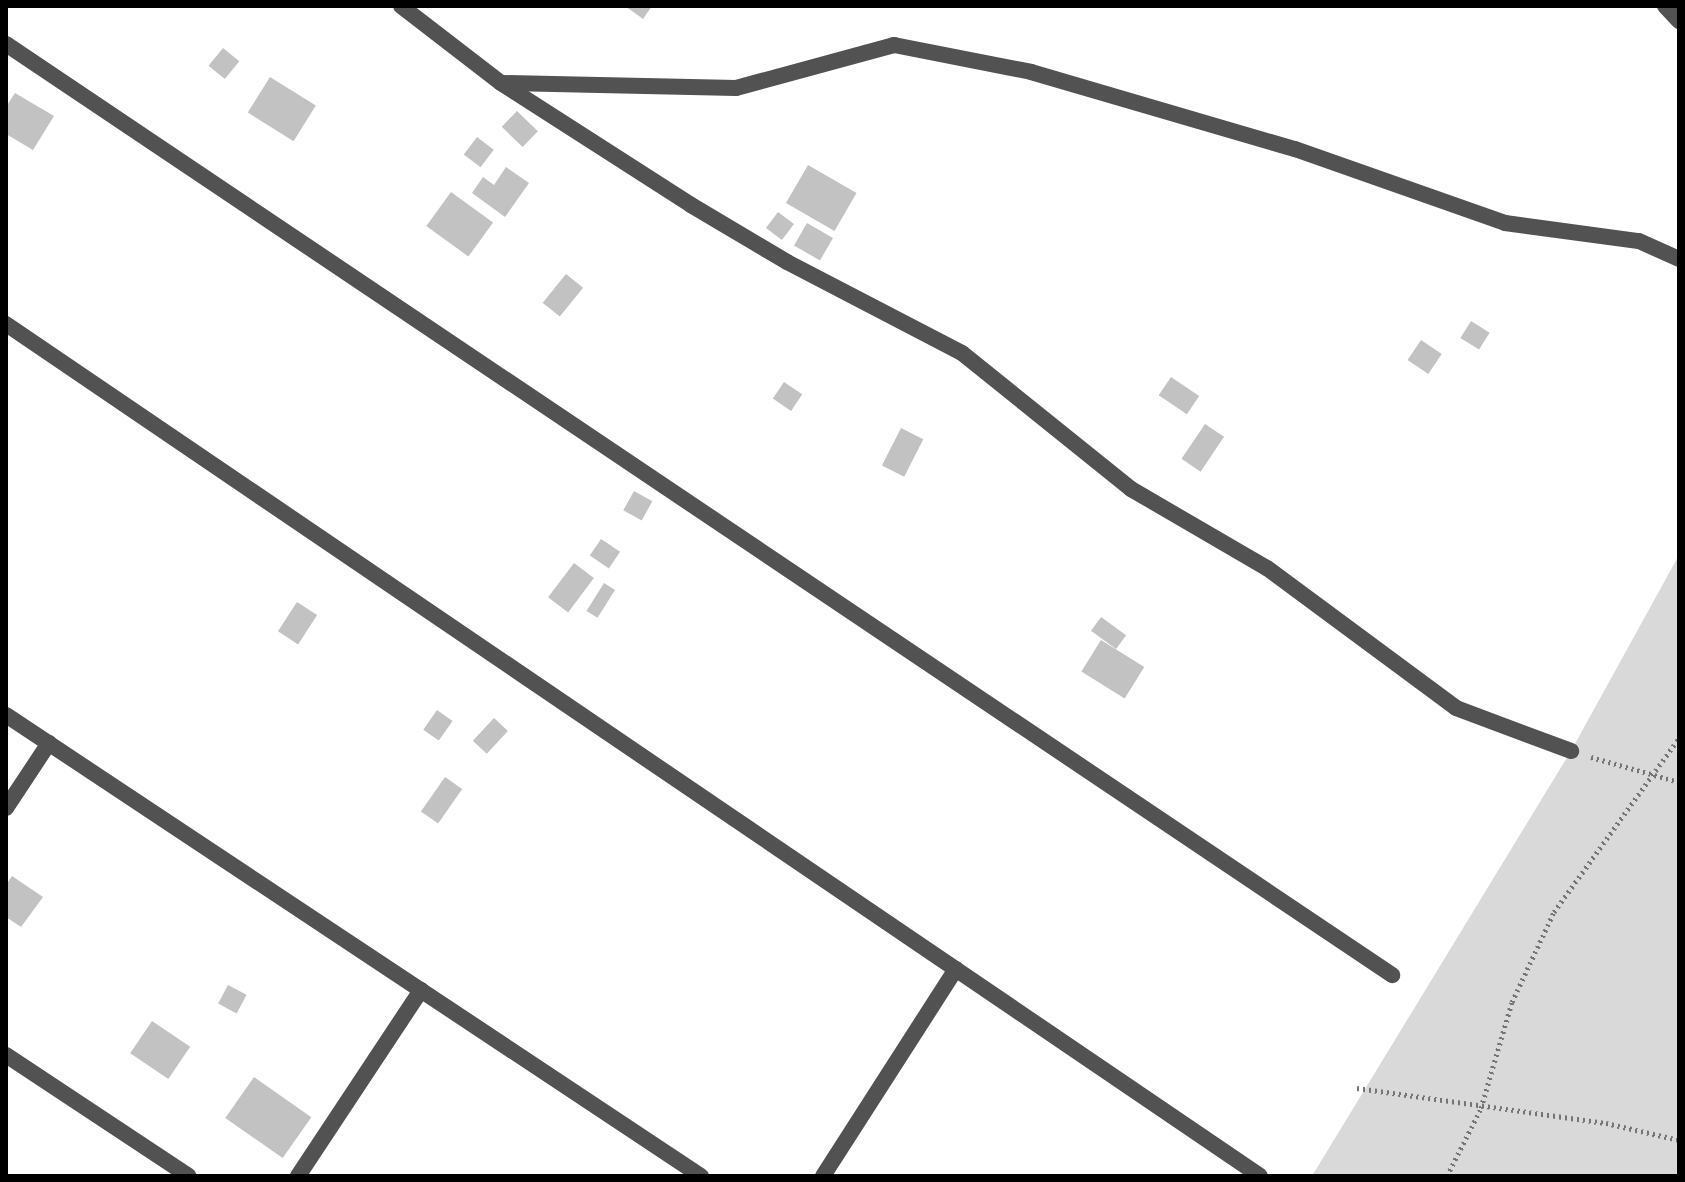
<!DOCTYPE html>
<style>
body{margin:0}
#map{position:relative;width:1685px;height:1182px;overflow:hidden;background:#fff;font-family:"Golos Text",sans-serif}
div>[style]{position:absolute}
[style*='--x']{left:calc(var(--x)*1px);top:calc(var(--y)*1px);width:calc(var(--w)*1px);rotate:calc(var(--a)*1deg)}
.green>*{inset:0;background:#d9d9d9}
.building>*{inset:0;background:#c2c2c2;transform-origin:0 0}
.path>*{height:5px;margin-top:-2.5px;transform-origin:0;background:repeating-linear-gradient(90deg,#747474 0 2px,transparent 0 6px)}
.street>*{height:16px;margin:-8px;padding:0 8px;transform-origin:8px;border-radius:8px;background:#525252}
span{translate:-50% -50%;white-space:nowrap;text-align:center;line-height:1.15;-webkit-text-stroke:7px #fff;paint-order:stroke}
.frame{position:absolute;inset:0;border:8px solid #000;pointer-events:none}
</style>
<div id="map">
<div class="green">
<div style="clip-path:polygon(1679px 555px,1679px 1176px,1312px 1176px,1571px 751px)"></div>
</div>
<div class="building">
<div style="clip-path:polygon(625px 6px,652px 6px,643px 19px)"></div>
<div style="left:223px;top:48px;width:21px;height:23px;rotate:39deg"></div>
<div style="left:270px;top:77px;width:54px;height:42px;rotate:32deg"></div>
<div style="clip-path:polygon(15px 93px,54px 116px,33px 150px,6px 134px,6px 107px)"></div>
<div style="left:517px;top:111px;width:29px;height:22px;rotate:44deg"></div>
<div style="left:477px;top:137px;width:21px;height:22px;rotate:37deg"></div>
<div style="left:808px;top:165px;width:56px;height:44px;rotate:30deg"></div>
<div style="clip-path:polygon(506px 167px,529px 183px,505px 217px,472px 193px,483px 177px,494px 185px)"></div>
<div style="left:451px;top:192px;width:52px;height:42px;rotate:36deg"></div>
<div style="left:778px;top:212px;width:20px;height:20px;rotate:37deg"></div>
<div style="left:807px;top:223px;width:30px;height:26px;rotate:30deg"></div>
<div style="left:566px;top:274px;width:22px;height:37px;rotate:39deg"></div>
<div style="left:1471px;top:321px;width:22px;height:20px;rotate:32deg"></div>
<div style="left:1421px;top:340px;width:25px;height:24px;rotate:34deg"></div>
<div style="left:1171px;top:377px;width:34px;height:22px;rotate:34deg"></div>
<div style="left:784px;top:382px;width:22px;height:20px;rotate:34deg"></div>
<div style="left:1205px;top:424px;width:23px;height:42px;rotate:34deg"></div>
<div style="left:901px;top:428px;width:25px;height:42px;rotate:27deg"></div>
<div style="left:634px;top:491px;width:21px;height:22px;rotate:29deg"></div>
<div style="left:601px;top:539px;width:23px;height:20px;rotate:34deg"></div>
<div style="left:574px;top:563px;width:25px;height:43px;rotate:37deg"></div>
<div style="left:604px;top:583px;width:13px;height:33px;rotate:32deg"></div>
<div style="left:297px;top:602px;width:24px;height:35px;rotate:33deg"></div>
<div style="left:1101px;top:617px;width:31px;height:17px;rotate:36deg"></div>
<div style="left:1101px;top:640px;width:51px;height:37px;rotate:32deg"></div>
<div style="left:437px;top:710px;width:19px;height:24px;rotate:35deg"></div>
<div style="left:494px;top:718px;width:19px;height:31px;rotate:43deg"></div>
<div style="left:445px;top:777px;width:21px;height:42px;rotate:35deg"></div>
<div style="clip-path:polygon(12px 876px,43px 897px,21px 927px,6px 917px,6px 885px)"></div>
<div style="left:228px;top:985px;width:21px;height:21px;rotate:28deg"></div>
<div style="left:152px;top:1021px;width:46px;height:39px;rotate:34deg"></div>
<div style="left:254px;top:1077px;width:70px;height:50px;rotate:35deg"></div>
</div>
<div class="path">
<div style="--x:1591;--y:757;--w:91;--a:15.9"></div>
<div style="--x:1357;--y:1088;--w:251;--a:8"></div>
<div style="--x:1606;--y:1123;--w:75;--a:13.1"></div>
<div style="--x:1447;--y:1176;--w:76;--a:-63.4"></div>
<div style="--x:1481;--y:1108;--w:110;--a:-73.7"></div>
<div style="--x:1512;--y:1002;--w:99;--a:-65"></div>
<div style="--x:1554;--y:912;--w:214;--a:-54.3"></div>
</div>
<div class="street">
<div style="--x:401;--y:6;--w:126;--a:37.6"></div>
<div style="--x:501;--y:83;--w:226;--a:32.7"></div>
<div style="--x:691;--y:205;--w:112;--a:30.7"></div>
<div style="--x:787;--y:262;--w:197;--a:27.5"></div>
<div style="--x:962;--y:353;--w:217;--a:38.8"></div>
<div style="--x:1131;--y:489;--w:157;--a:30.2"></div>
<div style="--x:1267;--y:568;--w:235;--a:36.5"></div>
<div style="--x:1456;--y:708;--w:123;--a:20.5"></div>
<div style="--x:1665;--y:6;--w:21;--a:47"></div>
<div style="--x:6;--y:44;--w:1670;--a:33.89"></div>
<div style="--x:503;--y:83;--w:233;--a:1.2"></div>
<div style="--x:736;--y:88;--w:164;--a:-15.2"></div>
<div style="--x:894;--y:45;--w:140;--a:11.1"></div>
<div style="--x:1031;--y:72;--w:275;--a:16.3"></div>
<div style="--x:1295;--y:149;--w:223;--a:19.4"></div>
<div style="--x:1505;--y:223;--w:135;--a:7.7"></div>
<div style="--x:1639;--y:241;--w:44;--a:24.2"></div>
<div style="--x:6;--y:324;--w:1516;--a:34.19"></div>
<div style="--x:6;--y:715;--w:834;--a:33.56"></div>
<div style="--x:6;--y:808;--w:78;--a:-56.5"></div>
<div style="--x:6;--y:1055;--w:219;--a:33.5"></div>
<div style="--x:298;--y:1176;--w:223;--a:-56.5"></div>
<div style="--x:823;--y:1176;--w:246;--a:-57.3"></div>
</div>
<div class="frame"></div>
</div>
